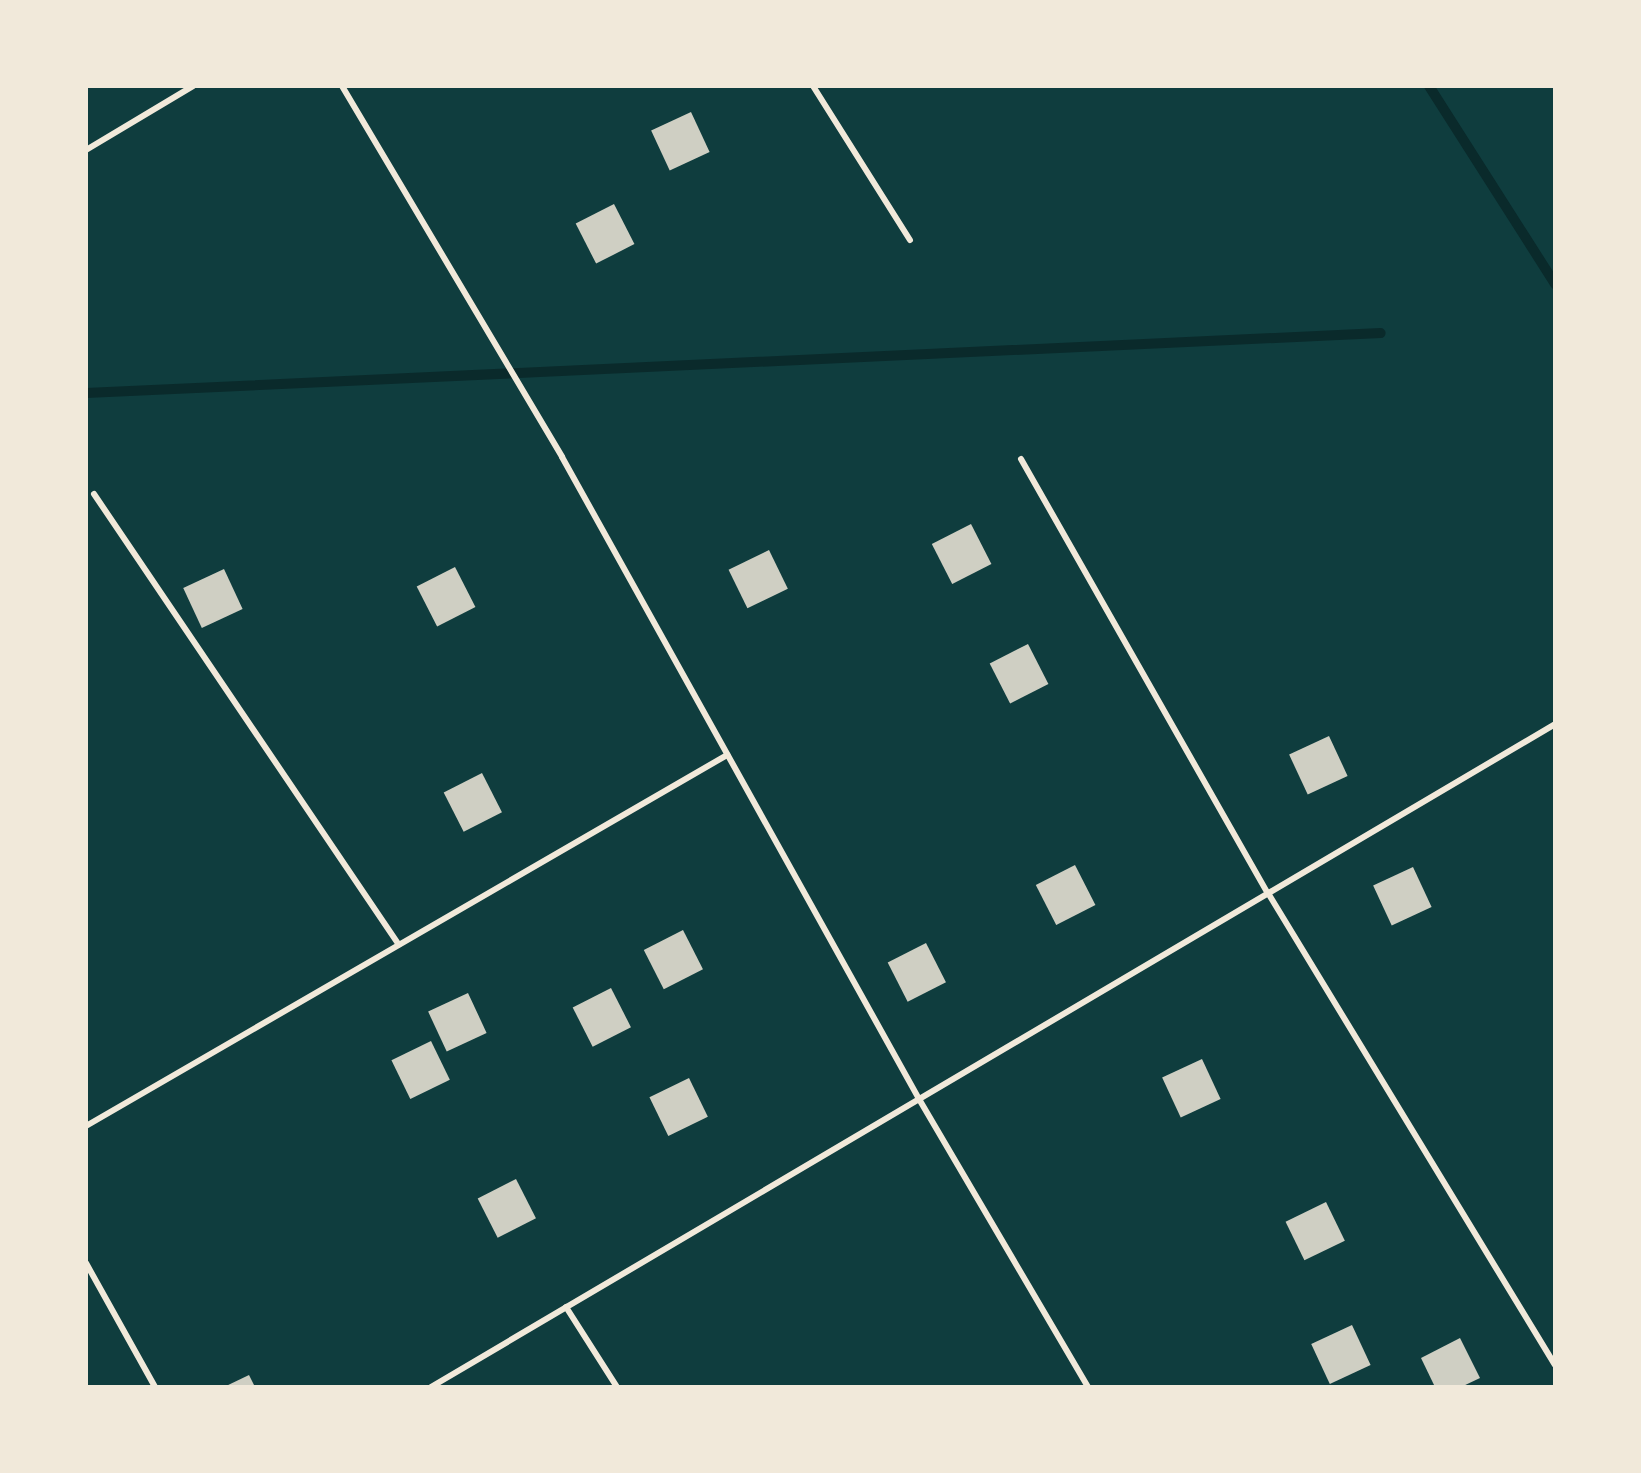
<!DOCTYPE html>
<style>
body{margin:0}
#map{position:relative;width:1641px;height:1473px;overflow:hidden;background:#0f3d3e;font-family:Inter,sans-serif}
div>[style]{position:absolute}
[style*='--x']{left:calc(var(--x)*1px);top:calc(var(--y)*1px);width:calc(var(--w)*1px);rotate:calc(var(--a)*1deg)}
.stream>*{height:10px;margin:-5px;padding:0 5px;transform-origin:5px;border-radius:5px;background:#0a2a2b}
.building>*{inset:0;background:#cfcfc3;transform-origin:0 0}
.service>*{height:6px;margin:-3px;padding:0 3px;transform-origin:3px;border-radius:3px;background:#f1e9da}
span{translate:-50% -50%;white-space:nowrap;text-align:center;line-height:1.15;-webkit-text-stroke:6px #f1e9da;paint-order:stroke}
.frame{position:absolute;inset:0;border:88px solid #f1e9da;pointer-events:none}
</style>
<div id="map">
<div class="stream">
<div style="--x:1429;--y:86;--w:235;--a:57.5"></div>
<div style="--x:86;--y:393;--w:1296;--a:-2.65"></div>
</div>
<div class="building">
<div style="left:691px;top:112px;width:44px;height:44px;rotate:65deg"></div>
<div style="left:614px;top:204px;width:45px;height:43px;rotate:63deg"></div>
<div style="left:971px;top:524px;width:45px;height:44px;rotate:63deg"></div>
<div style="left:769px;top:550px;width:43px;height:45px;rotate:64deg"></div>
<div style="left:455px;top:567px;width:45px;height:43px;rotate:63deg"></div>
<div style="left:224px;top:569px;width:44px;height:45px;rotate:65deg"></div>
<div style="left:1028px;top:644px;width:45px;height:43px;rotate:63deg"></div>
<div style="left:1329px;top:736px;width:44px;height:44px;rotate:65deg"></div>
<div style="left:482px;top:773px;width:44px;height:43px;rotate:63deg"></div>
<div style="left:1075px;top:865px;width:45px;height:44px;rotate:63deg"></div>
<div style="left:1413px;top:867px;width:44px;height:44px;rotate:65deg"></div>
<div style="left:683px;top:930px;width:44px;height:44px;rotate:63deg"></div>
<div style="left:926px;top:943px;width:44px;height:43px;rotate:63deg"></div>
<div style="left:611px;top:988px;width:44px;height:43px;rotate:63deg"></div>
<div style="left:468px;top:993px;width:44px;height:44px;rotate:65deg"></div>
<div style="left:431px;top:1041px;width:43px;height:44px;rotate:64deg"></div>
<div style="left:1202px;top:1059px;width:44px;height:44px;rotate:65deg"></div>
<div style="left:689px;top:1078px;width:43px;height:44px;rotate:64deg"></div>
<div style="left:516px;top:1179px;width:44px;height:43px;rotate:63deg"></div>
<div style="left:1326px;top:1202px;width:43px;height:45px;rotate:64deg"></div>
<div style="left:1352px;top:1325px;width:44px;height:45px;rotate:65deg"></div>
<div style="clip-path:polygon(1460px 1338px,1480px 1378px,1461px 1387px,1435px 1387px,1421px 1358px)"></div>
<div style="clip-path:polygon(249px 1375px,255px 1387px,224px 1387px)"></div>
</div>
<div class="service">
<div style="--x:342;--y:86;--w:431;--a:59.3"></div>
<div style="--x:562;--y:457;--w:735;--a:60.92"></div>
<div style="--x:919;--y:1099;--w:334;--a:59.6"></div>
<div style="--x:813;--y:86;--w:182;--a:57.8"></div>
<div style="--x:86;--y:150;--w:125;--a:-30.9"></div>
<div style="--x:1021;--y:459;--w:499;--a:60.4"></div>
<div style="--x:1268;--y:893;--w:552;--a:58.7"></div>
<div style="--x:94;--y:494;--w:544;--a:55.93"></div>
<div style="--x:86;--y:1126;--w:741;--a:-30.06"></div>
<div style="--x:86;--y:1263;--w:142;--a:60.9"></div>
<div style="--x:566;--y:1307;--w:95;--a:57.5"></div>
<div style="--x:431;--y:1387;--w:1305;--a:-30.53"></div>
</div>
<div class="frame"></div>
</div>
